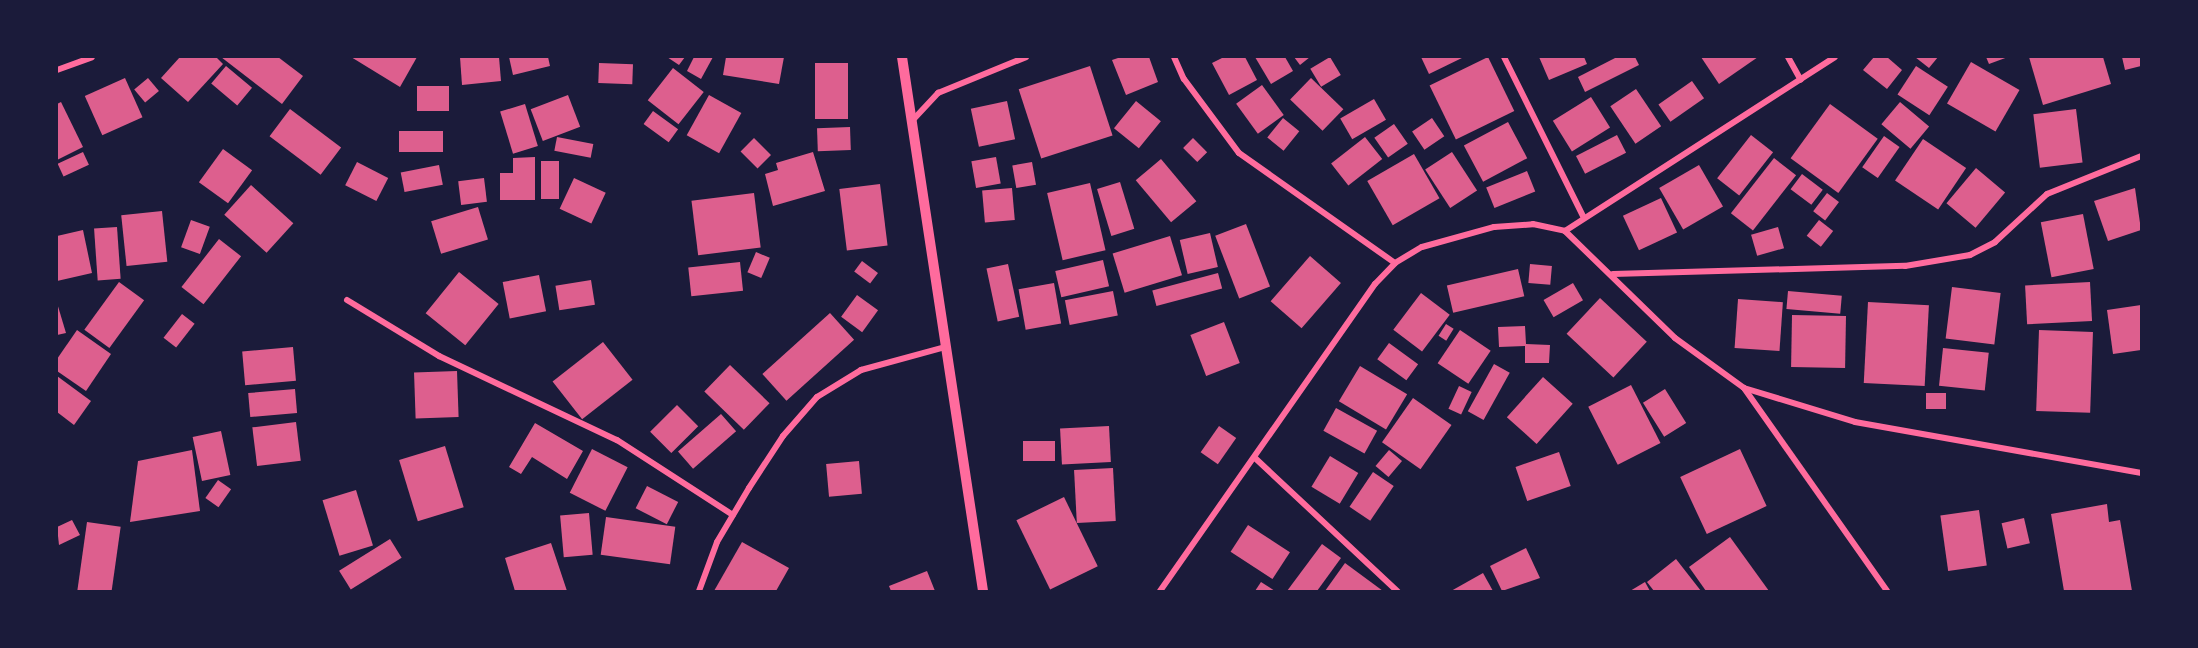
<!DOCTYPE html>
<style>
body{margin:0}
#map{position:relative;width:2198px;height:648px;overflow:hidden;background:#1b1b3a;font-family:"Fira Sans Condensed",sans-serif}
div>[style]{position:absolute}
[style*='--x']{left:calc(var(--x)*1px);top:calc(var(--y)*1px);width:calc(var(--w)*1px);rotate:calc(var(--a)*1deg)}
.building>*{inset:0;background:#dd5f8e;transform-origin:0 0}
.minor>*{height:6px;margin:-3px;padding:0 3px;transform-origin:3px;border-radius:3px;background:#ff6b9d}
.tertiary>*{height:10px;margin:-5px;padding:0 5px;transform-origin:5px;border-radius:5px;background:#ff6b9d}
span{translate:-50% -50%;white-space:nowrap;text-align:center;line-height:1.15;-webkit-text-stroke:6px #1b1b3a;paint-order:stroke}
.frame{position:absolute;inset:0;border:58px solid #1b1b3a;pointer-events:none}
</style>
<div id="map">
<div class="building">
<div style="clip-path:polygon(180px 57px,216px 57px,223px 64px,188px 102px,161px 78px)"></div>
<div style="clip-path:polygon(221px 57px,278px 57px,303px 76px,282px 104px)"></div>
<div style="clip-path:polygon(351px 57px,417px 57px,400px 87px)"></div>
<div style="clip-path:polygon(460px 57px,499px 57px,501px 81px,462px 85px)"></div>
<div style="clip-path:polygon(509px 57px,548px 57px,550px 66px,513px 75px)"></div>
<div style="clip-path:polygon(667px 57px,685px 57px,679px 65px)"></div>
<div style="clip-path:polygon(694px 57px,713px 57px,701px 79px,687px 71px)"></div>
<div style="clip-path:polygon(726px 57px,784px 57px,779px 84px,723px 75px)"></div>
<div style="clip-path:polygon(1121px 57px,1149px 57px,1158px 82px,1126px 95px,1112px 60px)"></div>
<div style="clip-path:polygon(1224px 57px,1245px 57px,1257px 80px,1229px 95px,1212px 63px)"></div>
<div style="clip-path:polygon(1255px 57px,1285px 57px,1293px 71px,1271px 84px)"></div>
<div style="clip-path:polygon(1294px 57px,1310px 57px,1300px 65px)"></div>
<div style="left:1330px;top:57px;width:21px;height:23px;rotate:59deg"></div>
<div style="clip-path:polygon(1421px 57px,1464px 57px,1429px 74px)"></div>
<div style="left:1488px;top:57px;width:60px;height:65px;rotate:64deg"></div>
<div style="clip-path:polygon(1539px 57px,1584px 57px,1587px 64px,1549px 80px)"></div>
<div style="clip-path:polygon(1617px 57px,1635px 57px,1639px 65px,1585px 92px,1578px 77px)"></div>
<div style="clip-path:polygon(1701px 57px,1758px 57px,1719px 84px)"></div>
<div style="clip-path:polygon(1874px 57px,1887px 57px,1902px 70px,1887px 89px,1863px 70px)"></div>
<div style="clip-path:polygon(1915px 57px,1938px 57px,1929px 68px)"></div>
<div style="clip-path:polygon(1986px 57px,2008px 57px,1989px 64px)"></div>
<div style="clip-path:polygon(2029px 57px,2103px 57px,2111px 84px,2043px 105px)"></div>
<div style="clip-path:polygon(2122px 57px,2141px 57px,2141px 66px,2125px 70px)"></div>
<div style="left:1971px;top:62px;width:56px;height:48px;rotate:30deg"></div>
<div style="left:599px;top:63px;width:34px;height:20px;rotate:2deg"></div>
<div style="left:815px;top:63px;width:33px;height:56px"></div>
<div style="left:226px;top:66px;width:34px;height:23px;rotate:40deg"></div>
<div style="left:1090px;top:66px;width:73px;height:75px;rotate:72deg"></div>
<div style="left:1916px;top:66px;width:38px;height:34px;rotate:33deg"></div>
<div style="left:673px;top:68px;width:39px;height:41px;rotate:38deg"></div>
<div style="left:125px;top:78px;width:43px;height:44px;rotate:66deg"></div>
<div style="left:148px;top:78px;width:17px;height:18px;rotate:50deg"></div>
<div style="left:1311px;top:78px;width:45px;height:30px;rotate:44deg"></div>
<div style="left:1692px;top:81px;width:21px;height:41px;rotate:55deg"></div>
<div style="left:1262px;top:85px;width:37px;height:32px;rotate:54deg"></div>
<div style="left:417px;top:86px;width:32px;height:25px"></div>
<div style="left:1636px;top:89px;width:45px;height:31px;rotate:56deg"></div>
<div style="left:568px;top:95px;width:34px;height:40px;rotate:69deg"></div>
<div style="left:709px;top:95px;width:37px;height:46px;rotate:29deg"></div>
<div style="left:1591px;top:97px;width:36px;height:45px;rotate:58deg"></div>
<div style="left:1374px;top:99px;width:24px;height:39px;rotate:60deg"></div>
<div style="left:1007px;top:101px;width:39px;height:37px;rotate:78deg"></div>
<div style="left:1136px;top:101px;width:32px;height:35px;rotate:39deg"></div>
<div style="clip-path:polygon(61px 102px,83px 147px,57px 160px,57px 104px)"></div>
<div style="left:1900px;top:102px;width:38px;height:29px;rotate:40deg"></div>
<div style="left:525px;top:104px;width:44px;height:26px;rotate:73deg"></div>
<div style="left:1830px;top:104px;width:59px;height:67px;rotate:36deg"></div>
<div style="left:290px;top:109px;width:64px;height:34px;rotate:37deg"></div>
<div style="left:2076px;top:109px;width:54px;height:43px;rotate:83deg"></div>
<div style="left:653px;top:111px;width:31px;height:16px;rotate:36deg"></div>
<div style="left:1283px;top:118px;width:21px;height:25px;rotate:39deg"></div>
<div style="left:1432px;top:118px;width:22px;height:24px;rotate:56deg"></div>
<div style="left:1508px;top:122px;width:41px;height:50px;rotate:62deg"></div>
<div style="left:1394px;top:124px;width:24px;height:24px;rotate:55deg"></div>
<div style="left:850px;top:127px;width:23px;height:33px;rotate:88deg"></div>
<div style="left:399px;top:131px;width:44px;height:21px"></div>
<div style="left:1617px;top:135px;width:20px;height:46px;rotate:63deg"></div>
<div style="left:1751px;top:135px;width:28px;height:55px;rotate:38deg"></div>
<div style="left:1884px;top:136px;width:19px;height:38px;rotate:35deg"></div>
<div style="left:557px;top:137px;width:37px;height:14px;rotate:11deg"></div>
<div style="left:1365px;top:137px;width:28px;height:43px;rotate:52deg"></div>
<div style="left:754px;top:138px;width:24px;height:19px;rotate:45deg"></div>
<div style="left:1193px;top:138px;width:20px;height:14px;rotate:45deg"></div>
<div style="left:1923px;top:139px;width:52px;height:50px;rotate:34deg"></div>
<div style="left:223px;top:149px;width:36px;height:41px;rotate:36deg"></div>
<div style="left:83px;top:152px;width:14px;height:28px;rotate:65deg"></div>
<div style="clip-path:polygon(813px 152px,825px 191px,773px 206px,765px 174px,778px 170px,776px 163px)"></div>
<div style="left:1452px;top:152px;width:46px;height:32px;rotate:57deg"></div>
<div style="left:1414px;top:154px;width:51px;height:54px;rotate:60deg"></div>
<div style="clip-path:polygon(535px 157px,535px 200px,500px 200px,500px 173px,513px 173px,513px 158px)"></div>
<div style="left:996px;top:157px;width:27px;height:25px;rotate:80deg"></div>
<div style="left:1774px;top:158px;width:28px;height:70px;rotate:38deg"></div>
<div style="left:1161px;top:159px;width:55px;height:33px;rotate:50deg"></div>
<div style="left:541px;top:161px;width:18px;height:38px"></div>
<div style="left:357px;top:162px;width:35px;height:26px;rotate:27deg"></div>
<div style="left:1032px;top:162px;width:23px;height:20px;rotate:80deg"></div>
<div style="left:439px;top:165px;width:20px;height:39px;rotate:79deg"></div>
<div style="left:1699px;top:165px;width:48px;height:46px;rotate:60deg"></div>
<div style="left:1976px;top:168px;width:38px;height:46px;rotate:40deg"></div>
<div style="left:1527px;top:171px;width:22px;height:44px;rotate:68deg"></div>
<div style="left:1802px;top:174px;width:26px;height:19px;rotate:37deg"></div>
<div style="left:484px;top:178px;width:24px;height:26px;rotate:83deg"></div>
<div style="left:574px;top:178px;width:35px;height:34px;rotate:25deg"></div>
<div style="left:1120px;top:182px;width:49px;height:24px;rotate:73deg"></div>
<div style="left:1090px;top:183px;width:69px;height:44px;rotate:77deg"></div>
<div style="left:880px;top:184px;width:62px;height:41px;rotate:83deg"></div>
<div style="left:251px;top:185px;width:57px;height:40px;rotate:42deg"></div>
<div style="left:1012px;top:188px;width:32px;height:30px;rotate:85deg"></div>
<div style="clip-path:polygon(2135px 188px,2141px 230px,2108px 241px,2094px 201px)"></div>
<div style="left:754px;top:193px;width:55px;height:63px;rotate:83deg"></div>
<div style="left:1827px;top:193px;width:15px;height:23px;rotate:37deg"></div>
<div style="left:1661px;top:198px;width:38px;height:42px;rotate:65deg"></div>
<div style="left:478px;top:207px;width:34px;height:49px;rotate:73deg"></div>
<div style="left:162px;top:211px;width:51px;height:41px;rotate:84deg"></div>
<div style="left:2083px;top:214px;width:56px;height:43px;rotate:79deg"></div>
<div style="left:191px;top:220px;width:20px;height:29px;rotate:20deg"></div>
<div style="left:1819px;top:220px;width:18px;height:20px;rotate:38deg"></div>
<div style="left:1246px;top:224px;width:67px;height:33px;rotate:69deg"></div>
<div style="left:117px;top:227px;width:52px;height:23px;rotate:86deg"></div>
<div style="left:1778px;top:227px;width:22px;height:28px;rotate:74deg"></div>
<div style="clip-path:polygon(83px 230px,92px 273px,57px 281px,57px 236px)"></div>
<div style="left:1210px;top:233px;width:35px;height:31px;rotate:77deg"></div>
<div style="left:1170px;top:236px;width:41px;height:60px;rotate:73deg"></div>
<div style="left:219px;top:239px;width:28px;height:61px;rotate:38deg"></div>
<div style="left:756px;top:252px;width:15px;height:22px;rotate:23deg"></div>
<div style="left:1310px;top:256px;width:41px;height:60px;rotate:41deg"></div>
<div style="left:1103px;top:260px;width:27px;height:49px;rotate:77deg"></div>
<div style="left:862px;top:261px;width:20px;height:13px;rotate:37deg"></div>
<div style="left:740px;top:262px;width:29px;height:52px;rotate:84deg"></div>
<div style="left:1008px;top:264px;width:54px;height:22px;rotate:78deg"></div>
<div style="left:1530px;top:264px;width:22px;height:19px;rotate:5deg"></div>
<div style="left:1518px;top:269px;width:28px;height:73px;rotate:77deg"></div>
<div style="left:459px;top:272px;width:51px;height:53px;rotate:39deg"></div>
<div style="left:1218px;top:273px;width:16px;height:68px;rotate:75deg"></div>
<div style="left:539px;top:275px;width:37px;height:37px;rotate:79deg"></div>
<div style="left:591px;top:280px;width:25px;height:36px;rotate:81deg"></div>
<div style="left:119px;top:282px;width:31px;height:59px;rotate:36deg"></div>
<div style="left:2090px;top:282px;width:39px;height:65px;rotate:87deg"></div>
<div style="left:1054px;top:283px;width:41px;height:36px;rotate:80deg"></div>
<div style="left:1573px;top:283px;width:20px;height:34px;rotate:60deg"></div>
<div style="left:1952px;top:287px;width:49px;height:52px;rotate:7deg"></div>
<div style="left:1113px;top:291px;width:25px;height:49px;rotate:79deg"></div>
<div style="left:1788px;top:291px;width:54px;height:18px;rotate:5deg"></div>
<div style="left:1421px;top:293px;width:36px;height:46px;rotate:37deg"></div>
<div style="left:857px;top:295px;width:26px;height:27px;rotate:36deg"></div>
<div style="left:1600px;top:298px;width:64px;height:49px;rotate:43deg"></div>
<div style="left:1738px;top:299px;width:45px;height:49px;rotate:4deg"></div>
<div style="left:1868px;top:302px;width:61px;height:81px;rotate:3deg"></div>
<div style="clip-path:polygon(57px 303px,66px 333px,57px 335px)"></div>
<div style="clip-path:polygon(2141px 305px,2141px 350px,2113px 354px,2107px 310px)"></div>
<div style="left:830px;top:313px;width:36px;height:91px;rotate:48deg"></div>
<div style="left:182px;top:314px;width:16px;height:30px;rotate:38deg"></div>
<div style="left:1792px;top:315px;width:54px;height:52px;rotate:1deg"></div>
<div style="left:1224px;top:322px;width:44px;height:36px;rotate:69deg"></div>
<div style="left:1446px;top:324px;width:9px;height:14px;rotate:32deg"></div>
<div style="clip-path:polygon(1525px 326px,1526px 344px,1550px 345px,1549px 363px,1525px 363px,1525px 346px,1499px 347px,1498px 327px)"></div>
<div style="clip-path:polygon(77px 330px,111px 354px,86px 391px,57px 371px,57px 359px)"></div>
<div style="left:1460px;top:330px;width:37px;height:40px;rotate:34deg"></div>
<div style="left:2039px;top:330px;width:54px;height:81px;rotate:2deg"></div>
<div style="left:603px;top:342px;width:48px;height:64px;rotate:52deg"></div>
<div style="left:1389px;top:343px;width:36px;height:20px;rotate:36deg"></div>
<div style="left:293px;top:347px;width:34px;height:51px;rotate:85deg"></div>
<div style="left:1943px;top:348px;width:46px;height:38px;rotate:6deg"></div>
<div style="left:1494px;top:364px;width:18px;height:54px;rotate:29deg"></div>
<div style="left:730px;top:365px;width:55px;height:37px;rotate:44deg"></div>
<div style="left:1360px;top:366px;width:55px;height:41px;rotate:31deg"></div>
<div style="left:457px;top:371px;width:46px;height:43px;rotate:88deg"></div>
<div style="clip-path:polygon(57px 376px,91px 401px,74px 425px,57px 412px)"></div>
<div style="left:1543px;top:377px;width:40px;height:54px;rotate:42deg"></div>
<div style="left:1631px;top:385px;width:65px;height:48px;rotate:63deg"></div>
<div style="left:1459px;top:386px;width:14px;height:25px;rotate:25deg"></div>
<div style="left:295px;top:389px;width:24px;height:47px;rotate:85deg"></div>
<div style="left:1665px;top:389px;width:40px;height:26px;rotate:58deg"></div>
<div style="left:1926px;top:393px;width:20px;height:16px"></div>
<div style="left:1413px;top:398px;width:47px;height:54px;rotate:35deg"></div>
<div style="left:677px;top:405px;width:30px;height:38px;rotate:45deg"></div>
<div style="left:1336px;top:408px;width:47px;height:26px;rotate:29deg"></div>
<div style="left:721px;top:414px;width:23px;height:57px;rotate:49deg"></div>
<div style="left:296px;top:422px;width:39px;height:44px;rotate:83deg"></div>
<div style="clip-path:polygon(535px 423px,583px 451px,567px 479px,532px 457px,521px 474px,509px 467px)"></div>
<div style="left:1109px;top:426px;width:36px;height:49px;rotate:87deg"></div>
<div style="left:1219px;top:426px;width:21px;height:32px;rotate:35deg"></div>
<div style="left:221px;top:431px;width:45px;height:29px;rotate:78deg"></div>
<div style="left:1055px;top:441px;width:20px;height:32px;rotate:90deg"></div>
<div style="left:445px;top:446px;width:64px;height:48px;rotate:73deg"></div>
<div style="left:592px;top:449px;width:40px;height:49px;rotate:27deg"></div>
<div style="left:1740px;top:449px;width:63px;height:66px;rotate:65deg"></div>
<div style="clip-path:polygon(192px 450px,200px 511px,130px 522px,138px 461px)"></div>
<div style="left:1389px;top:450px;width:17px;height:21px;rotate:40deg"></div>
<div style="left:1559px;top:452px;width:36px;height:46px;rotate:71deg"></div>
<div style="left:1330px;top:456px;width:33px;height:36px;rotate:31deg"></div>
<div style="left:859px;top:461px;width:33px;height:33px;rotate:85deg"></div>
<div style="left:1113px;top:468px;width:53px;height:39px;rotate:87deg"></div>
<div style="left:1373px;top:472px;width:25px;height:42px;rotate:34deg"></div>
<div style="left:218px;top:480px;width:16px;height:22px;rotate:35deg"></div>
<div style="left:647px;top:486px;width:35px;height:25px;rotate:27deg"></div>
<div style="left:356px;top:490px;width:58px;height:35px;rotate:73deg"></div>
<div style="left:1064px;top:497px;width:77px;height:53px;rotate:64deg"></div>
<div style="clip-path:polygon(2107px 504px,2109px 522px,2120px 520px,2132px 591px,2064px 591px,2051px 514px)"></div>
<div style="left:1979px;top:510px;width:56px;height:39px;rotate:82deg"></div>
<div style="left:589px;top:513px;width:42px;height:29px;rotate:85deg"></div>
<div style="left:606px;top:517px;width:70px;height:38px;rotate:8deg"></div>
<div style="left:2024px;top:518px;width:26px;height:23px;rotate:77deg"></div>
<div style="clip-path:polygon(72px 520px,80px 535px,59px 545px,57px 527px)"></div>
<div style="left:87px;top:522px;width:34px;height:70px;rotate:8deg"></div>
<div style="left:1248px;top:525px;width:50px;height:32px;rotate:33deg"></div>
<div style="clip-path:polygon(1730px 537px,1769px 591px,1706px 591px,1689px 567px)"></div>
<div style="left:390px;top:539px;width:22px;height:60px;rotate:58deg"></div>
<div style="clip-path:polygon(742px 542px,789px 568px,776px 591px,714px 591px)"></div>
<div style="clip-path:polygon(551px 543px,567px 591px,515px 591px,505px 558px)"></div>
<div style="clip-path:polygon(1322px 544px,1341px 558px,1317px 591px,1287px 591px)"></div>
<div style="clip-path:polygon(1526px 548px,1540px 578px,1502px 591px,1490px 566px)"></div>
<div style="clip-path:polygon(1676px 559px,1701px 591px,1654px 591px,1647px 582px)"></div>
<div style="clip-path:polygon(1345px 563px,1383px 591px,1325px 591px)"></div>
<div style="clip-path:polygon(927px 571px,935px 591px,891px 591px,889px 586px)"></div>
<div style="clip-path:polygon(1483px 573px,1493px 591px,1451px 591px)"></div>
<div style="clip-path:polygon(1261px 582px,1275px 591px,1255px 591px)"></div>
<div style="clip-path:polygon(1645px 582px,1650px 591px,1630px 591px)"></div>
</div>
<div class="minor">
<div style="--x:1174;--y:57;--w:24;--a:66"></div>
<div style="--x:1184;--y:79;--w:92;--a:53.4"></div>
<div style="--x:1239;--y:153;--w:191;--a:35.2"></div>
<div style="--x:1504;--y:57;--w:178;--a:63.6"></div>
<div style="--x:1788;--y:57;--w:26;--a:61"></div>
<div style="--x:57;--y:70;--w:37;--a:-20"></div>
<div style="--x:911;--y:122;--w:40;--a:-47"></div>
<div style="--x:938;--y:93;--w:95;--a:-22.2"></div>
<div style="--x:1565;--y:231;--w:321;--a:-32.8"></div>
<div style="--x:1613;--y:274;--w:292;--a:-1.6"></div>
<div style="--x:1905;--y:266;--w:66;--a:-9.6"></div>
<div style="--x:1970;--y:255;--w:28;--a:-27"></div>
<div style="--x:1995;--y:242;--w:71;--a:-42.7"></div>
<div style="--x:2047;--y:194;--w:101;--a:-22"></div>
<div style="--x:347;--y:300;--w:108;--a:31.3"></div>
<div style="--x:439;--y:356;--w:197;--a:25.3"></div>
<div style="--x:617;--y:440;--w:138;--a:32.9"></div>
<div style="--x:1744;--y:388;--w:248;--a:54.8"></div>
<div style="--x:1255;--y:458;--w:195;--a:43.1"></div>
<div style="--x:699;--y:591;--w:52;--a:-69.8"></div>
<div style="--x:717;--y:542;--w:63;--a:-59.3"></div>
<div style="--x:749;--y:488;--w:62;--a:-56.8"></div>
<div style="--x:783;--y:436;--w:52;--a:-48.9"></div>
<div style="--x:817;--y:397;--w:52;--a:-31.5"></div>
<div style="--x:861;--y:370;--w:84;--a:-15.2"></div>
<div style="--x:1160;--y:591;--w:375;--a:-55"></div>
<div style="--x:1375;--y:284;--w:29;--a:-46"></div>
<div style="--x:1395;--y:263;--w:31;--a:-31"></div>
<div style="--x:1422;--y:247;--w:75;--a:-15.5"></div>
<div style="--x:1494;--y:227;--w:39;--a:-4"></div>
<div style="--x:1533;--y:224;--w:33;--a:12"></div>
<div style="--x:1565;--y:231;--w:153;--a:44.2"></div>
<div style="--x:1675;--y:338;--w:85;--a:35.9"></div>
<div style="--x:1744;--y:388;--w:116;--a:17"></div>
<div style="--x:1855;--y:422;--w:291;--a:10.1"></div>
</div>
<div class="tertiary">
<div style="--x:902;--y:57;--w:540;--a:81.37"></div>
</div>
<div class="frame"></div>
</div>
